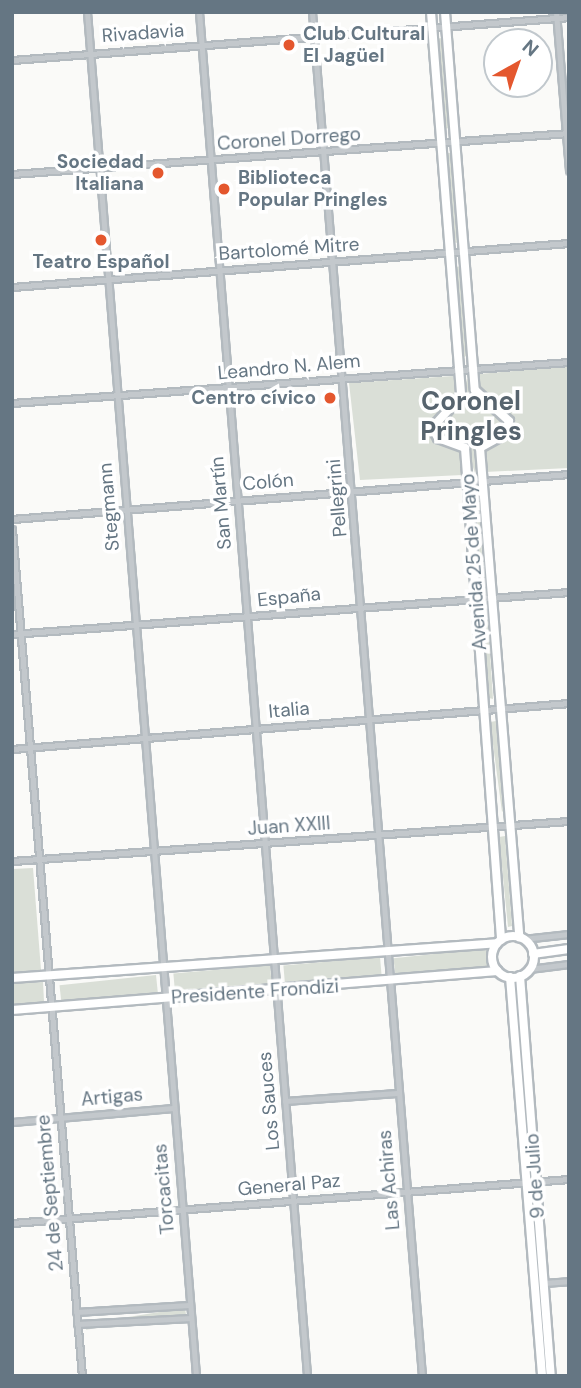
<!DOCTYPE html>
<meta charset="utf-8">
<style>
body{margin:0}
#map{position:relative;width:581px;height:1388px;overflow:hidden;background:#fafaf8;font-family:"DM Sans",sans-serif}
div>[style]{position:absolute}
[style*='--x']{left:calc(var(--x)*1px);top:calc(var(--y)*1px);width:calc(var(--w)*1px);rotate:calc(var(--a)*1deg)}
.green>*{inset:0;background:#dadfd7;transform-origin:0 0}
.roads{filter:drop-shadow(2px 0 #b3babf) drop-shadow(-2px 0 #b3babf) drop-shadow(0 2px #b3babf) drop-shadow(0 -2px #b3babf)}
.minor>*{height:5px;margin:-2.5px;padding:0 2.5px;transform-origin:2.5px;border-radius:2.5px;background:#c3c8cc}
.secondary>*{height:8px;margin:-4px;padding:0 4px;transform-origin:4px;border-radius:4px;background:#fff}
.secondary>.ring{margin:-4px;padding:0;box-sizing:content-box;background:none;border:8px solid #fff;border-radius:50%}
.dots>*{width:19px;height:19px;translate:-50% -50%;box-sizing:border-box;border:4px solid #fff;border-radius:50%}
span{translate:-50% -50%;white-space:nowrap;text-align:center;line-height:1.15;-webkit-text-stroke:7px #fff;paint-order:stroke}
.street-label{font-size:19px;color:#657683}
.poi-label{font-size:19px;color:#657683;font-weight:700}
.left{translate:0 -50%;text-align:left}
.right{translate:-100% -50%;text-align:right}
.district-label{font-size:26px;color:#57646e;font-weight:700}
.frame{position:absolute;inset:0;border:14px solid #657683;pointer-events:none}
.north{position:absolute;left:483px;top:28px;width:70px;height:70px;box-sizing:border-box;background:#fff;border:2px solid #c1c8cd;border-radius:50%;rotate:40deg;font-size:19px;font-weight:700;line-height:28px;text-align:center;color:#657683}
.north::after{content:'';display:block;margin:auto;width:24px;height:32px;background:#e4572e;clip-path:polygon(50% 0,100% 100%,50% 72%,0 100%)}
</style>
<div id="map">
<div class="green">
<div style="clip-path:polygon(442px 38px,449px 128px,445px 129px,436px 39px)"></div>
<div style="clip-path:polygon(446px 153px,451px 153px,457px 243px,453px 242px)"></div>
<div style="clip-path:polygon(461px 266px,468px 355px,464px 357px,455px 267px)"></div>
<div style="clip-path:polygon(569px 366px,569px 468px,485px 472px,484px 448px,507px 436px,513px 423px,505px 410px,479px 395px,479px 374px)"></div>
<div style="clip-path:polygon(453px 376px,459px 395px,429px 425px,436px 441px,462px 449px,462px 475px,360px 480px,349px 383px)"></div>
<div style="clip-path:polygon(467px 378px,476px 398px,507px 420px,501px 434px,479px 444px,475px 473px,464px 441px,441px 437px,435px 428px,462px 402px)"></div>
<div style="clip-path:polygon(472px 494px,478px 494px,484px 584px,480px 583px)"></div>
<div style="clip-path:polygon(482px 608px,487px 608px,493px 699px,489px 698px)"></div>
<div style="clip-path:polygon(496px 721px,503px 811px,502px 812px,490px 722px)"></div>
<div style="clip-path:polygon(505px 836px,512px 926px,508px 927px,499px 837px)"></div>
<div style="clip-path:polygon(33px 868px,41px 970px,12px 972px,12px 869px)"></div>
<div style="left:490px;top:948px;width:20px;height:97px;rotate:84deg"></div>
<div style="left:380px;top:957px;width:21px;height:97px;rotate:85deg"></div>
<div style="left:270px;top:965px;width:21px;height:97px;rotate:85deg"></div>
<div style="left:156px;top:975px;width:20px;height:97px;rotate:84deg"></div>
<div style="left:43px;top:982px;width:21px;height:31px;rotate:87deg"></div>
<div style="left:185px;top:1308px;width:6px;height:101px;rotate:81deg"></div>
</div>
<div class="roads">
<div class="minor">
<div style="--x:87;--y:12;--w:1368;--a:85.43"></div>
<div style="--x:199;--y:12;--w:1368;--a:85.47"></div>
<div style="--x:312;--y:12;--w:1368;--a:85.39"></div>
<div style="--x:556;--y:12;--w:159;--a:85.3"></div>
<div style="--x:12;--y:60;--w:559;--a:-4.41"></div>
<div style="--x:12;--y:174;--w:559;--a:-4.21"></div>
<div style="--x:12;--y:287;--w:559;--a:-4.52"></div>
<div style="--x:12;--y:403;--w:559;--a:-4.21"></div>
<div style="--x:12;--y:519;--w:559;--a:-4.62"></div>
<div style="--x:12;--y:529;--w:850;--a:85.28"></div>
<div style="--x:12;--y:634;--w:559;--a:-4.31"></div>
<div style="--x:12;--y:749;--w:559;--a:-4.72"></div>
<div style="--x:12;--y:861;--w:558;--a:-4.11"></div>
<div style="--x:523;--y:939;--w:46;--a:-6.2"></div>
<div style="--x:529;--y:969;--w:40;--a:-7.1"></div>
<div style="--x:285;--y:1101;--w:112;--a:-4.1"></div>
<div style="--x:12;--y:1122;--w:162;--a:-5"></div>
<div style="--x:12;--y:1223;--w:559;--a:-4.52"></div>
<div style="--x:543;--y:1283;--w:26;--a:-4"></div>
<div style="--x:76;--y:1312;--w:113;--a:-3.5"></div>
<div style="--x:77;--y:1324;--w:114;--a:-3"></div>
</div>
<div class="secondary">
<div style="--x:431;--y:12;--w:385;--a:85.5"></div>
<div style="--x:461;--y:396;--w:43;--a:132.2"></div>
<div style="--x:432;--y:428;--w:12;--a:59"></div>
<div style="--x:438;--y:438;--w:29;--a:20"></div>
<div style="--x:465;--y:448;--w:493;--a:85.8"></div>
<div style="--x:445;--y:12;--w:379;--a:85.5"></div>
<div style="--x:475;--y:390;--w:46;--a:42.4"></div>
<div style="--x:509;--y:421;--w:14;--a:107"></div>
<div style="--x:505;--y:434;--w:29;--a:151"></div>
<div style="--x:480;--y:448;--w:491;--a:85.4"></div>
<div class="ring" style="left:492px;top:936px;width:34px;height:34px"></div>
<div style="--x:533;--y:954;--w:36;--a:-8"></div>
<div style="--x:520;--y:976;--w:401;--a:85.6"></div>
<div style="--x:510;--y:977;--w:400;--a:85.4"></div>
<div style="--x:12;--y:978;--w:486;--a:-4.1"></div>
<div style="--x:12;--y:1010;--w:487;--a:-4.6"></div>
</div>
</div>
<div class="dots">
<div style="left:289px;top:45px;background:#e4572e"></div>
<div style="left:158px;top:173px;background:#e4572e"></div>
<div style="left:224px;top:189px;background:#e4572e"></div>
<div style="left:101px;top:240px;background:#e4572e"></div>
<div style="left:330px;top:398px;background:#e4572e"></div>
</div>
<div class="street-label">
<span style="left:143px;top:33px;rotate:-4deg">Rivadavia</span>
<span style="left:289px;top:139px;rotate:-4deg">Coronel Dorrego</span>
<span style="left:289px;top:249px;rotate:-4deg">Bartolomé Mitre</span>
<span style="left:289px;top:367px;rotate:-5deg">Leandro N. Alem</span>
<span style="left:268px;top:482px;rotate:-5deg">Colón</span>
<span style="left:337px;top:498px;rotate:-95deg">Pellegrini</span>
<span style="left:221px;top:503px;rotate:-95deg">San Martín</span>
<span style="left:109px;top:507px;rotate:-95deg">Stegmann</span>
<span style="left:474px;top:562px;rotate:-94deg">Avenida 25 de Mayo</span>
<span style="left:289px;top:597px;rotate:-6deg">España</span>
<span style="left:289px;top:710px;rotate:-5deg">Italia</span>
<span style="left:289px;top:826px;rotate:-4deg">Juan XXIII</span>
<span style="left:255px;top:992px;rotate:-4deg">Presidente Frondizi</span>
<span style="left:112px;top:1097px;rotate:-5deg">Artigas</span>
<span style="left:269px;top:1101px;rotate:-95deg">Los Sauces</span>
<span style="left:535px;top:1176px;rotate:-94deg">9 de Julio</span>
<span style="left:389px;top:1180px;rotate:-95deg">Las Achiras</span>
<span style="left:289px;top:1185px;rotate:-5deg">General Paz</span>
<span style="left:164px;top:1189px;rotate:-95deg">Torcacitas</span>
<span style="left:50px;top:1193px;rotate:-95deg">24 de Septiembre</span>
</div>
<div class="poi-label">
<span class="left" style="left:303px;top:45px">Club Cultural<br>El Jagüel</span>
<span class="right" style="left:144px;top:173px">Sociedad<br>Italiana</span>
<span class="left" style="left:238px;top:189px">Biblioteca<br>Popular Pringles</span>
<span style="left:101px;top:262px">Teatro Español</span>
<span class="right" style="left:316px;top:398px">Centro cívico</span>
</div>
<div class="district-label">
<span style="left:471px;top:417px">Coronel<br>Pringles</span>
</div>
<div class="frame"></div>
<div class="north">N</div>
</div>
